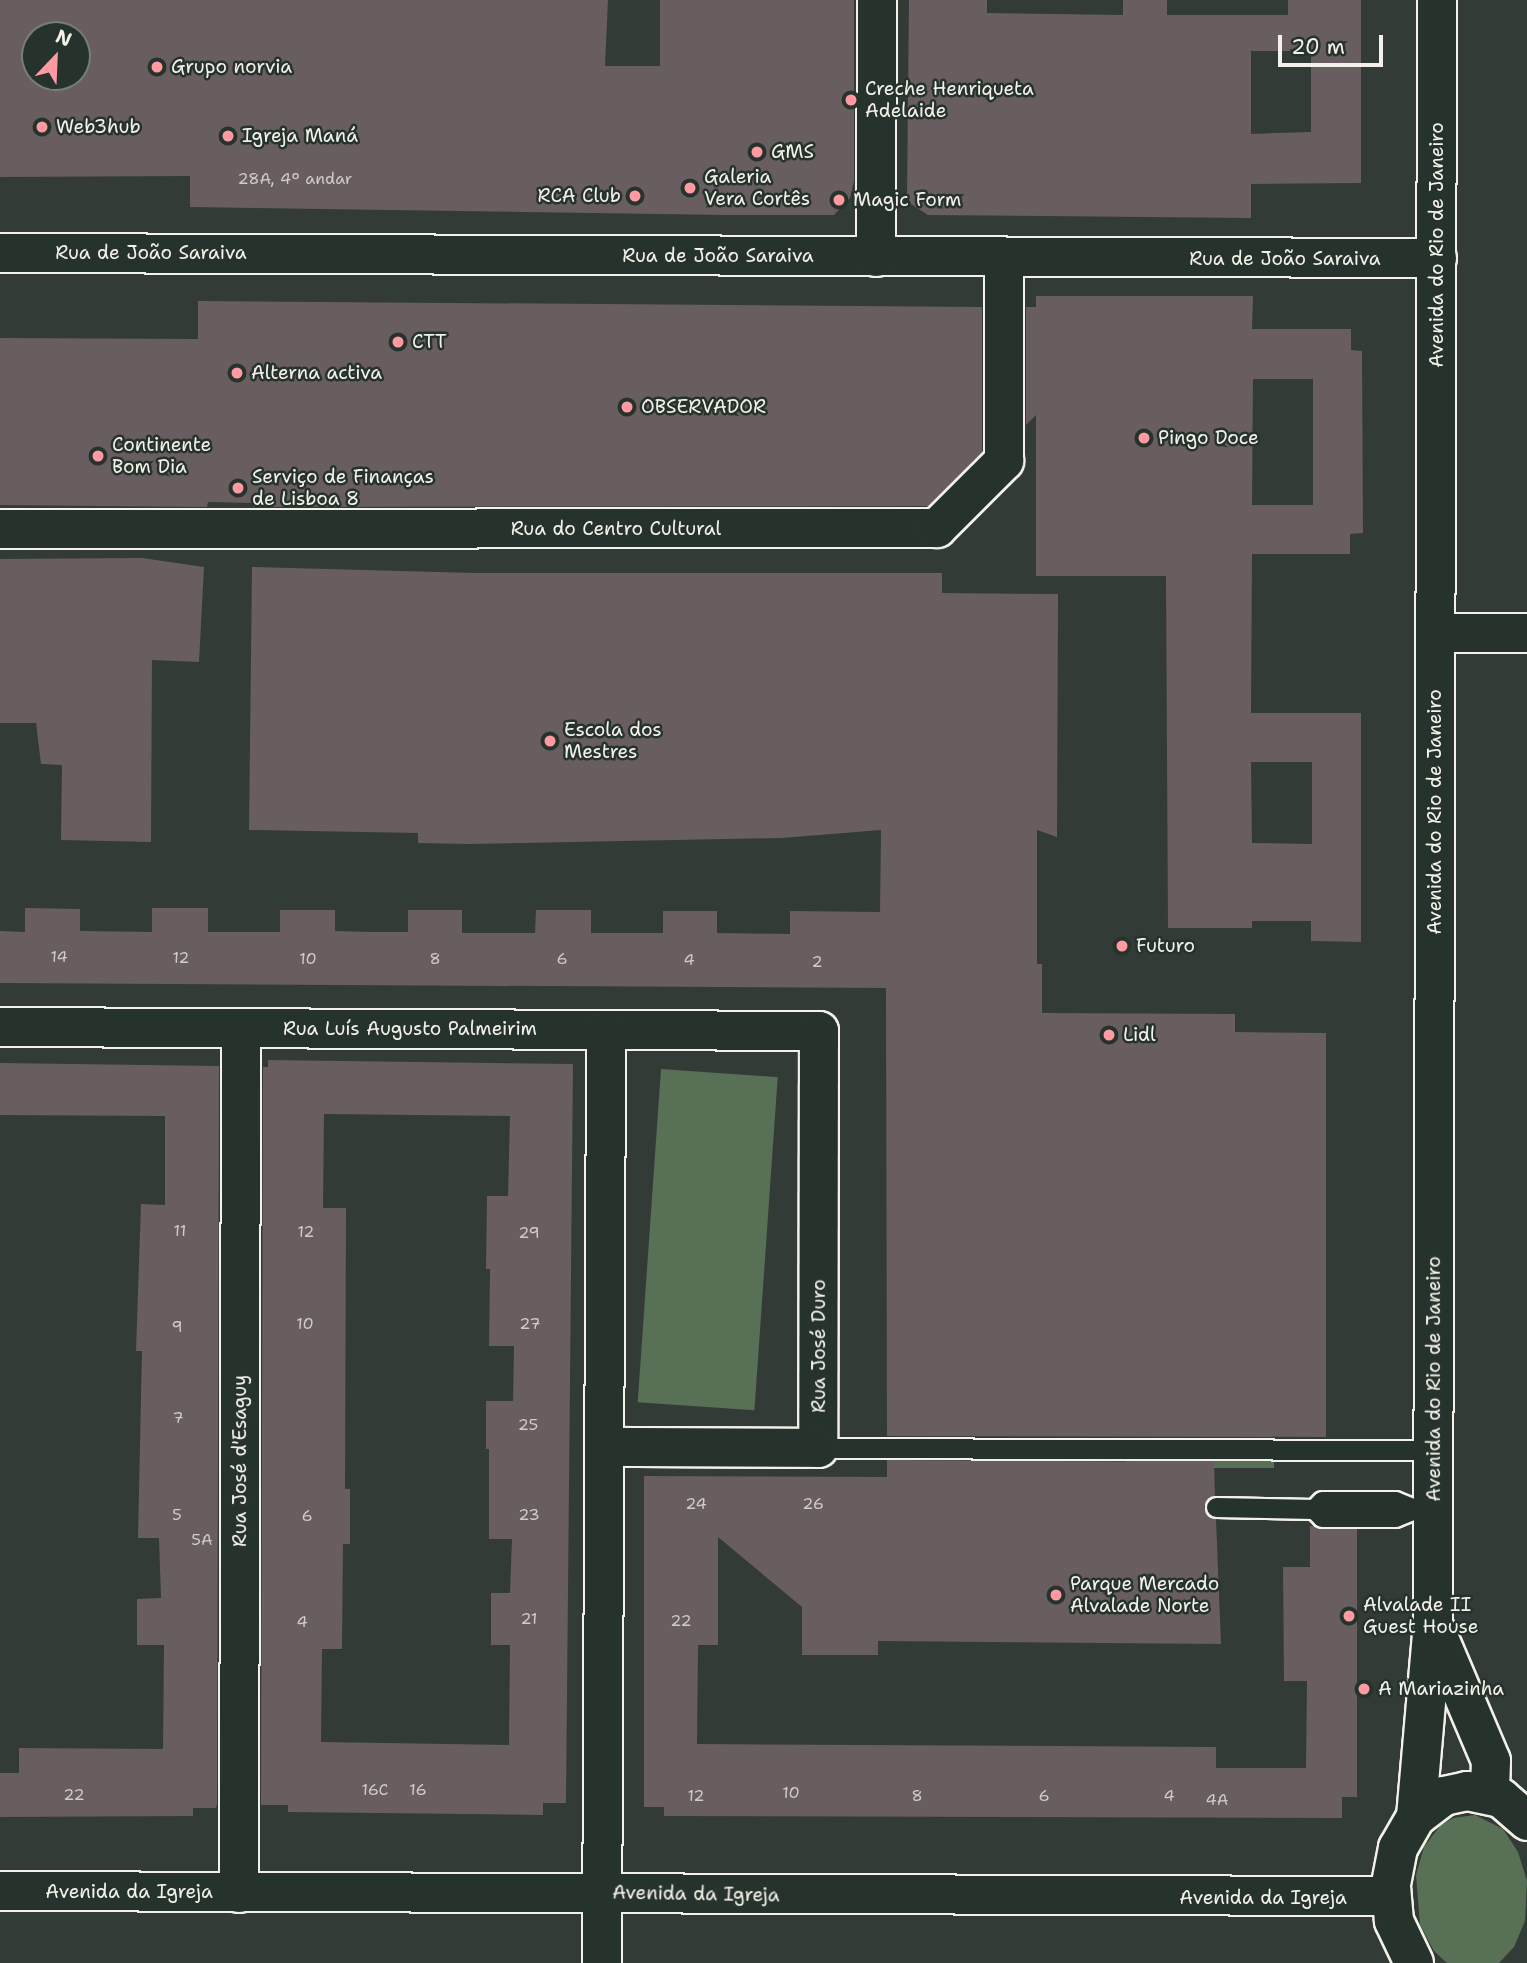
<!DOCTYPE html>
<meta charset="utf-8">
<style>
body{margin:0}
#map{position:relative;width:1527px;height:1963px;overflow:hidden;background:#333b37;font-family:"Shantell Sans",sans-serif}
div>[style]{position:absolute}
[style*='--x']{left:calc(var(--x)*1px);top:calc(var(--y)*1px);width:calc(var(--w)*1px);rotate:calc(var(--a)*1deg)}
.green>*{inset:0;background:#587055;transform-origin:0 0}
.building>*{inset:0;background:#685d5f}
.roads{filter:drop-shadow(2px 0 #f4f1e8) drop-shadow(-2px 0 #f4f1e8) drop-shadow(0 2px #f4f1e8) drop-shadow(0 -2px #f4f1e8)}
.service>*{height:19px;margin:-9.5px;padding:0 9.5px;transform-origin:9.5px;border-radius:9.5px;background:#26332d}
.minor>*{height:38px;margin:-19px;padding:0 19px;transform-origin:19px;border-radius:19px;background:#26332d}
.tertiary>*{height:38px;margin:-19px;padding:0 19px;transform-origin:19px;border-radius:19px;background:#26332d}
.dots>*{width:19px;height:19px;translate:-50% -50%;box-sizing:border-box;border:4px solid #26332d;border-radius:50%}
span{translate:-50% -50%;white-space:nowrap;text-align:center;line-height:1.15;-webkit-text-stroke:5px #26332d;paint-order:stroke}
.number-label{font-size:16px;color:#d1ccc6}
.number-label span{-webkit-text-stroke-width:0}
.poi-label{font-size:19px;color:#f4f1e8}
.left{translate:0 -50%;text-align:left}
.right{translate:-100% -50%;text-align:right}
.street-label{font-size:19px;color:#f4f1e8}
.north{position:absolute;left:21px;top:21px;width:70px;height:70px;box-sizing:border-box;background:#26332d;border:2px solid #787f78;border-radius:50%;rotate:23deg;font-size:19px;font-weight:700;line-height:28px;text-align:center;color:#f4f1e8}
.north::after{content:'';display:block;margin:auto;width:24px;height:32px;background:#ff9aa2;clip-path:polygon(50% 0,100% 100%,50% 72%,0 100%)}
.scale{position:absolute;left:1278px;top:35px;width:105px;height:32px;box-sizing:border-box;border:4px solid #f4f1e8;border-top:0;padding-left:9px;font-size:21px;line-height:24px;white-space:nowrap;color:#f4f1e8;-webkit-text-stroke:5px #26332d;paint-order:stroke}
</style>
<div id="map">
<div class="green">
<div style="left:661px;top:1069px;width:117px;height:334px;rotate:4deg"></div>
<div style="left:1126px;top:1460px;width:148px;height:8px"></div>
<div style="clip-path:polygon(1475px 1815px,1503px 1829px,1518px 1852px,1527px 1881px,1525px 1921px,1514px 1947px,1499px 1963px,1447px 1963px,1434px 1951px,1420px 1925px,1416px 1875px,1424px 1847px,1440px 1826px,1453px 1818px)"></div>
</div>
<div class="building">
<div style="clip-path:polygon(evenodd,0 0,608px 0,605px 66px,660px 66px,660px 0,854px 0,854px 181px,850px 198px,834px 215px,725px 215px,190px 207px,190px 176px,0 177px,0 0,35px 35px,77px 35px,77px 77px,35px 77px,35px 35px)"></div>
<div style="clip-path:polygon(evenodd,909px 0,987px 0,987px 13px,1123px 15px,1123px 0,1167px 0,1167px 15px,1288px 15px,1288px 0,1361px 0,1361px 183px,1251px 184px,1251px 218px,928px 215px,911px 204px,907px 195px,909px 0,1251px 51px,1311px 51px,1311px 132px,1251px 134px,1251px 51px)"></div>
<div style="clip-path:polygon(evenodd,1036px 296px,1253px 296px,1252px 329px,1351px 329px,1351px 350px,1362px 351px,1363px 533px,1350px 534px,1350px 554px,1252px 554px,1251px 713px,1361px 713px,1361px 942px,1311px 941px,1311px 921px,1252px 921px,1252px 928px,1168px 928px,1166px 576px,1036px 576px,1036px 415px,1026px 425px,1026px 307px,1036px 307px,1036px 296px,1253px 379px,1313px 379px,1313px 505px,1252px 505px,1253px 379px,1036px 296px,1251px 762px,1312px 762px,1312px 844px,1252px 843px,1251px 762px)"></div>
<div style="clip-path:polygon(198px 301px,982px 307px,982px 452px,928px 506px,253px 507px,253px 503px,208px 502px,207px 507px,0 505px,0 338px,198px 339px)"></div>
<div style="clip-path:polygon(142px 558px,204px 567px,199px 662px,152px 660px,151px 842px,61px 840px,62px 765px,41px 764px,36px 723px,0 723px,0 559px)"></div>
<div style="clip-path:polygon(252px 567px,474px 573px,942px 573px,942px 593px,1058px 594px,1057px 837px,1037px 830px,1037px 964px,1042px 964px,1042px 1013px,1235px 1014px,1235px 1032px,1326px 1033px,1326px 1437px,887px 1436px,886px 988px,0 983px,0 931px,25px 932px,25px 908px,80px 909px,80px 931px,152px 932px,152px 908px,208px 908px,208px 932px,280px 932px,280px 910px,335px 910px,335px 931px,371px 932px,408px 932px,408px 910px,462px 910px,462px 933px,535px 933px,536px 910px,591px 910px,591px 933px,663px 933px,663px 911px,717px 911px,717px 933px,790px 934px,790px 911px,880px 912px,881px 830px,782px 838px,471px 844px,418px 843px,418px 833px,249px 830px)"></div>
<div style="clip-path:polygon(evenodd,268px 1060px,573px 1064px,566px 1803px,543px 1803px,543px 1815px,288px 1812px,288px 1805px,261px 1805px,263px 1067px,268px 1067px,268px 1060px,324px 1114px,510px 1116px,508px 1196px,487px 1196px,486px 1269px,490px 1269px,489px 1346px,514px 1346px,513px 1401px,486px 1401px,486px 1449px,489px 1449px,489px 1539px,512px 1539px,510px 1593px,491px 1593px,491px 1645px,510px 1645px,509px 1745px,321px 1742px,322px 1649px,342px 1649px,343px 1544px,350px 1544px,350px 1489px,345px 1489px,346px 1208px,323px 1208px,324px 1114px)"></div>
<div style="clip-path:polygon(0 1063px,219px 1066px,217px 1804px,216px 1808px,193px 1808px,193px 1816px,0 1817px,0 1773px,19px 1773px,19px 1748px,163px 1749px,164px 1645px,137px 1645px,137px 1599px,161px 1598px,159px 1538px,138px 1538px,142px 1351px,136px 1351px,141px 1204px,165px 1205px,165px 1116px,0 1115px)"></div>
<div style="clip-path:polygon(887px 1460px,1214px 1462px,1215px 1495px,1204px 1507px,1216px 1519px,1221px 1644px,878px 1641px,878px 1655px,802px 1655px,802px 1607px,718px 1537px,718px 1645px,698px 1645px,697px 1744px,1216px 1747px,1216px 1768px,1306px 1768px,1307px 1681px,1284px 1681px,1283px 1567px,1310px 1567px,1310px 1526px,1357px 1529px,1357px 1797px,1342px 1797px,1342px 1818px,664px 1816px,664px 1807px,644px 1807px,644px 1476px,887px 1477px)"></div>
</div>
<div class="roads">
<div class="service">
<div style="--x:818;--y:1448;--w:615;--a:0.19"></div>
<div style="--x:1216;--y:1507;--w:98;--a:1.2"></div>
<div style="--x:1314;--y:1509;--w:11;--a:45"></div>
<div style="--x:1322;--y:1517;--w:73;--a:0"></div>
<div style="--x:1395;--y:1517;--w:22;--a:-22"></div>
<div style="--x:1415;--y:1509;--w:19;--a:0"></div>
<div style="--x:1314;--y:1509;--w:11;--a:-45"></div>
<div style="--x:1322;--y:1501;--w:73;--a:0"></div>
<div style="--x:1395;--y:1501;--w:22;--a:22"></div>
</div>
<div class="minor">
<div style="--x:0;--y:253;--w:1437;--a:0.2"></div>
<div style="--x:876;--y:257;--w:257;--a:-89.8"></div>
<div style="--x:0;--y:529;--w:937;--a:-0.06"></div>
<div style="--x:937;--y:528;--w:95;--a:-45"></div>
<div style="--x:1004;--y:461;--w:201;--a:-90"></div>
<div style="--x:1435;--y:633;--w:92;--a:0"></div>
<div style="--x:0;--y:1027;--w:819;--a:0.28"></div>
<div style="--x:819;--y:1031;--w:417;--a:90.1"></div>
<div style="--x:818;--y:1448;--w:213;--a:-179.7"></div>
<div style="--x:239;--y:1893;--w:865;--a:-89.87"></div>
<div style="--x:602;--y:1963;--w:933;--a:-89.75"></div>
</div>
<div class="tertiary">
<div style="--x:1435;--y:1629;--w:143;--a:67"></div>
<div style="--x:1491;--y:1761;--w:33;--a:92"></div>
<div style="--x:1416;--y:1817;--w:194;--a:-85"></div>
<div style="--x:1433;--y:1624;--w:1624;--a:-89.86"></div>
<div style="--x:0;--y:1891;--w:1391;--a:0.21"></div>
<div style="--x:1414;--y:1963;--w:47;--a:-115.5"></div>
<div style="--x:1394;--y:1921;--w:37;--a:-95"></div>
<div style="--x:1391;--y:1884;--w:37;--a:-79"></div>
<div style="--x:1398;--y:1848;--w:36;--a:-60"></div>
<div style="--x:1416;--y:1817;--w:35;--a:-37"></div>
<div style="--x:1444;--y:1796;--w:24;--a:-12"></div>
<div style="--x:1467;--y:1791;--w:35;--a:12"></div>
<div style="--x:1501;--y:1798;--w:35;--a:41"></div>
</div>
</div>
<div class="dots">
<div style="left:157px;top:67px;background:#ff9aa2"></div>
<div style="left:851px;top:100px;background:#ff9aa2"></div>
<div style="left:42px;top:127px;background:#ff9aa2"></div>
<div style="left:228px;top:136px;background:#ff9aa2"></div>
<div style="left:757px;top:152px;background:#ff9aa2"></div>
<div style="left:690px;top:188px;background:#ff9aa2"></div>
<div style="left:635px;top:196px;background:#ff9aa2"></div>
<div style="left:839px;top:200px;background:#ff9aa2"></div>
<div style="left:398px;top:342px;background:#ff9aa2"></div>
<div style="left:237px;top:373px;background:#ff9aa2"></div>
<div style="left:627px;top:407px;background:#ff9aa2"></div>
<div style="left:1144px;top:438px;background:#ff9aa2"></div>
<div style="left:98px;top:456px;background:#ff9aa2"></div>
<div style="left:238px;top:488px;background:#ff9aa2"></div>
<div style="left:550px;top:741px;background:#ff9aa2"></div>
<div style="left:1122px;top:946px;background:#ff9aa2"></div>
<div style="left:1109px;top:1035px;background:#ff9aa2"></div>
<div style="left:1056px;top:1595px;background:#ff9aa2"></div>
<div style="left:1349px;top:1616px;background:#ff9aa2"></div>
<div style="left:1364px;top:1689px;background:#ff9aa2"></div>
</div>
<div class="number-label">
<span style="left:295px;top:179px">28A, 4º andar</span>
<span style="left:59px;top:957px">14</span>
<span style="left:181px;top:958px">12</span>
<span style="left:308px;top:959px">10</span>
<span style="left:435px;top:959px">8</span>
<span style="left:562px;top:959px">6</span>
<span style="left:689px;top:960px">4</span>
<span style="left:817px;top:962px">2</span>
<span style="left:180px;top:1231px">11</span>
<span style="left:306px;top:1232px">12</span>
<span style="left:529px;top:1233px">29</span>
<span style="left:305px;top:1324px">10</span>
<span style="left:530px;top:1324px">27</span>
<span style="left:177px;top:1327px">9</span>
<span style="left:178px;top:1418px">7</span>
<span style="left:528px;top:1425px">25</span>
<span style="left:696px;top:1504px">24</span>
<span style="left:813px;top:1504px">26</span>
<span style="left:177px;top:1515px">5</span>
<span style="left:529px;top:1515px">23</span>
<span style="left:307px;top:1516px">6</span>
<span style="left:202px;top:1540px">5A</span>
<span style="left:529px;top:1619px">21</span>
<span style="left:681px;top:1621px">22</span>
<span style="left:302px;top:1622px">4</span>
<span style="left:375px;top:1790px">16C</span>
<span style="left:418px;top:1790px">16</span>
<span style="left:791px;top:1793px">10</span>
<span style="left:74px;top:1795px">22</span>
<span style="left:696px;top:1796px">12</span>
<span style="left:917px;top:1796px">8</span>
<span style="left:1044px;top:1796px">6</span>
<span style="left:1169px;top:1796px">4</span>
<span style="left:1217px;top:1800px">4A</span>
</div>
<div class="poi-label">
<span class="left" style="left:171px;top:67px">Grupo norvia</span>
<span class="left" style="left:865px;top:100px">Creche Henriqueta<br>Adelaide</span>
<span class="left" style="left:56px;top:127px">Web3hub</span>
<span class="left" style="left:242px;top:136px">Igreja Maná</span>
<span class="left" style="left:771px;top:152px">GMS</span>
<span class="left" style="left:704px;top:188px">Galeria<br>Vera Cortês</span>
<span class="right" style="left:621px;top:196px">RCA Club</span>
<span class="left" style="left:853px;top:200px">Magic Form</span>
<span class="left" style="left:412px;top:342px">CTT</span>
<span class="left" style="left:251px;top:373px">Alterna activa</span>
<span class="left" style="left:641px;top:407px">OBSERVADOR</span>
<span class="left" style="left:1158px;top:438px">Pingo Doce</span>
<span class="left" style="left:112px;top:456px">Continente<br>Bom Dia</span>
<span class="left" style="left:252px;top:488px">Serviço de Finanças<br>de Lisboa 8</span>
<span class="left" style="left:564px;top:741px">Escola dos<br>Mestres</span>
<span class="left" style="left:1136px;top:946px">Futuro</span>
<span class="left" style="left:1123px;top:1035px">Lidl</span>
<span class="left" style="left:1070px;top:1595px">Parque Mercado<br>Alvalade Norte</span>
<span class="left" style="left:1363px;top:1616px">Alvalade II<br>Guest House</span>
<span class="left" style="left:1378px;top:1689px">A Mariazinha</span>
</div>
<div class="street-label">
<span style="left:1437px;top:245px;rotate:-90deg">Avenida do Rio de Janeiro</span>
<span style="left:151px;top:253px">Rua de João Saraiva</span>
<span style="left:718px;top:256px">Rua de João Saraiva</span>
<span style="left:1285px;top:259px">Rua de João Saraiva</span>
<span style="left:616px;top:529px">Rua do Centro Cultural</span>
<span style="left:1435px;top:812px;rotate:-90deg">Avenida do Rio de Janeiro</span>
<span style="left:410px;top:1029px">Rua Luís Augusto Palmeirim</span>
<span style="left:819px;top:1346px;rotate:-90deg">Rua José Duro</span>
<span style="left:1434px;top:1379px;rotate:-90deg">Avenida do Rio de Janeiro</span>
<span style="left:240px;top:1461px;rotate:-90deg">Rua José d'Esaguy</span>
<span style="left:129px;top:1892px">Avenida da Igreja</span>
<span style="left:696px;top:1894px;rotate:1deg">Avenida da Igreja</span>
<span style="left:1263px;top:1898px">Avenida da Igreja</span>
</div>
<div class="north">N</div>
<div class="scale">20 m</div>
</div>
